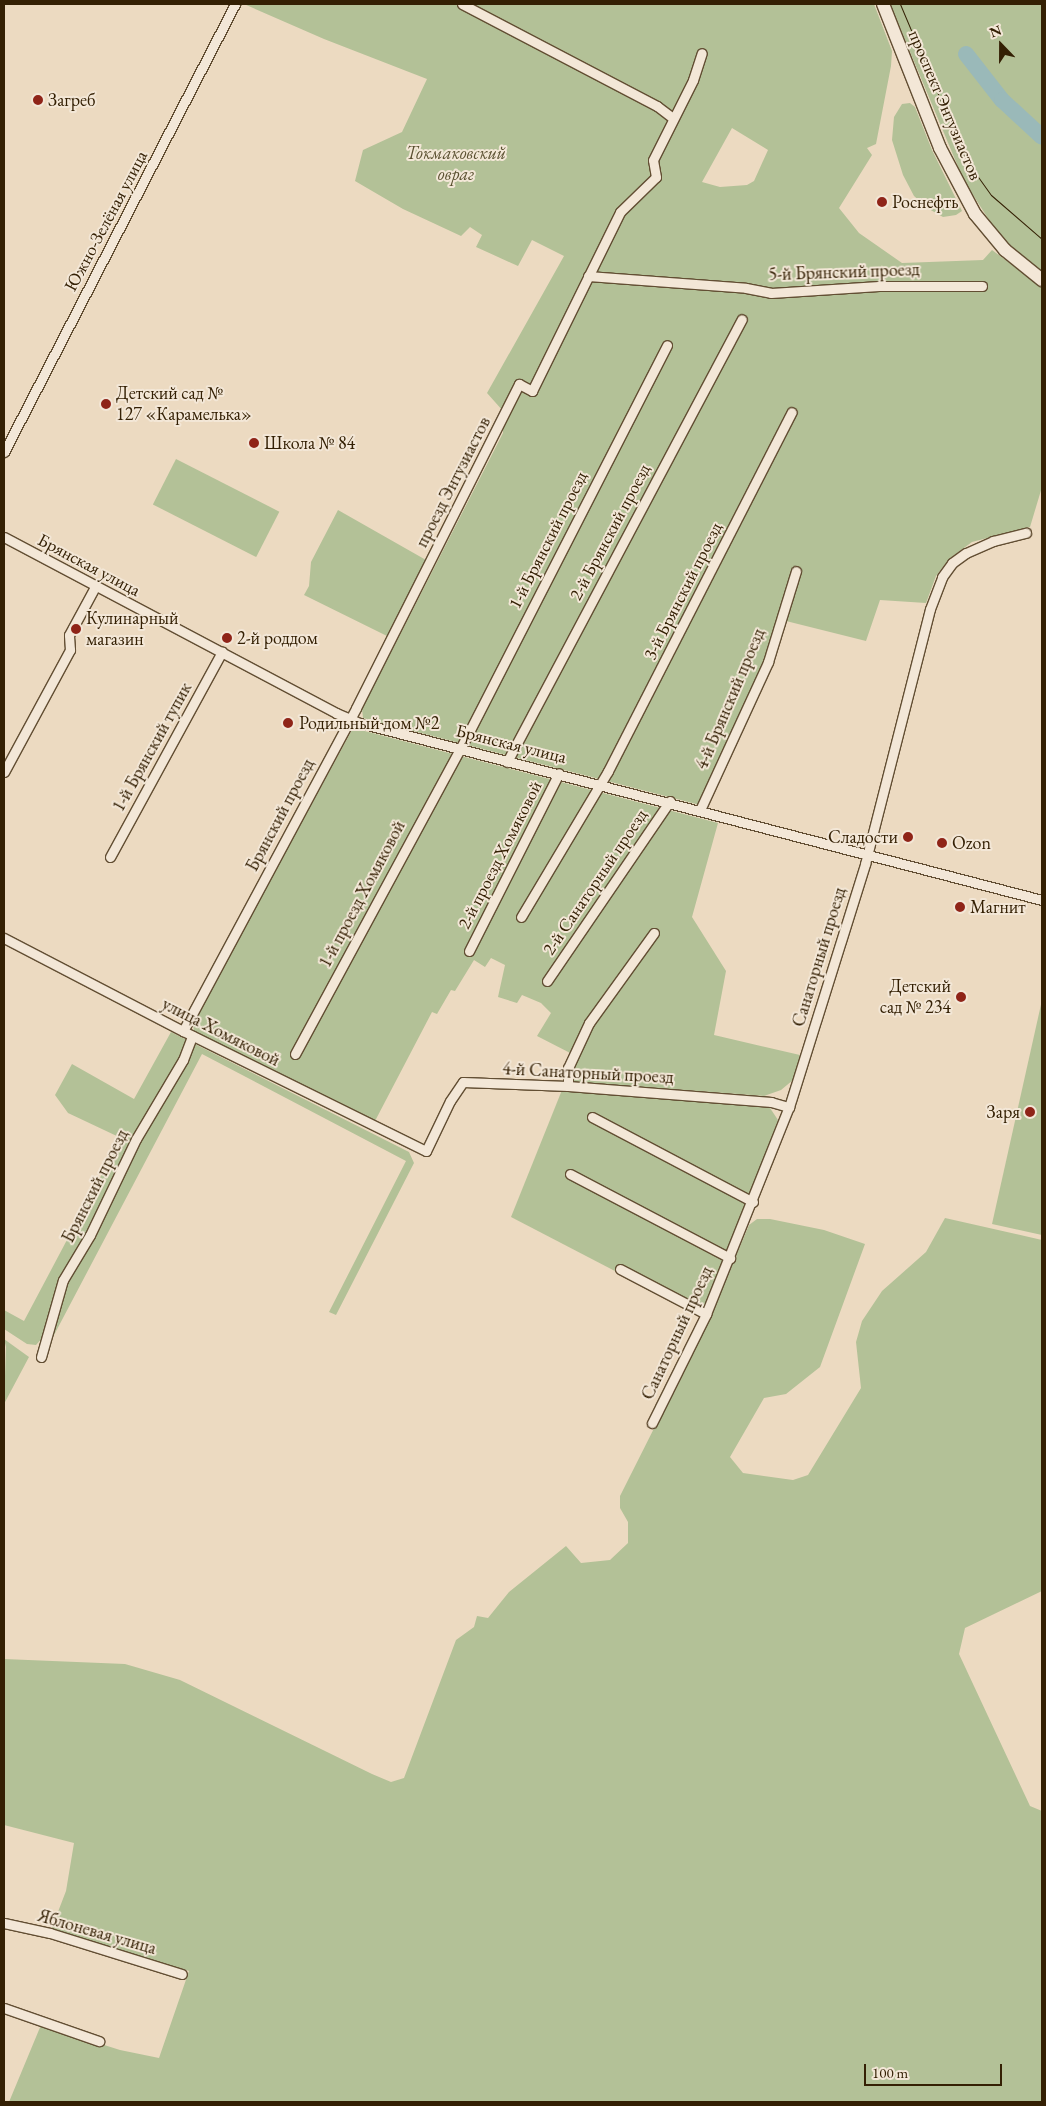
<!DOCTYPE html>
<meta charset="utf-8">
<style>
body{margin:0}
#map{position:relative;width:1046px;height:2106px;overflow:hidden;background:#ecdac1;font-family:"EB Garamond",serif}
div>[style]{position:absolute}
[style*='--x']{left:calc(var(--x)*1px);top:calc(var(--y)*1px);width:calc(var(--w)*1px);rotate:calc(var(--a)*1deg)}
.green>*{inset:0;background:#b3c197;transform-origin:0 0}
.river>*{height:16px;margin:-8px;padding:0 8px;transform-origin:8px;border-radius:8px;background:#9ab9b9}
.roads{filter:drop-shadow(1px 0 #624e33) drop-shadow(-1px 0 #624e33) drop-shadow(0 1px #624e33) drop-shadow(0 -1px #624e33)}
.street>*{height:9px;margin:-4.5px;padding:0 4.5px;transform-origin:4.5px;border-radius:4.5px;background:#f3e7d7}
.secondary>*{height:12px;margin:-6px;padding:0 6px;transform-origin:6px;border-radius:6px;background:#f3e7d7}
.tram>*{height:1px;margin:-0.5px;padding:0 0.5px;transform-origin:0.5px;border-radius:0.5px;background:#342004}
.dots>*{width:14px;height:14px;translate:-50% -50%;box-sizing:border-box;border:2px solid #f3e7d7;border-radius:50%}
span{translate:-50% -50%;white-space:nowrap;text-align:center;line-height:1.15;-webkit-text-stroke:4px #f3e7d7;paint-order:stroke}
.poi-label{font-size:18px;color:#342004}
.left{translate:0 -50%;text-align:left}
.right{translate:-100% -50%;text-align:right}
.street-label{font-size:18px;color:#342004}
.park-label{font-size:18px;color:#5a5030;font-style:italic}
.frame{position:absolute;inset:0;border:5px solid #342004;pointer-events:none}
.north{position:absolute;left:976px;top:20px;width:50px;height:50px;-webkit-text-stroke:4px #f3e7d7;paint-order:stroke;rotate:338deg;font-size:14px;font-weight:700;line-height:20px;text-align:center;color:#342004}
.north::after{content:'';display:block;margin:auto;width:18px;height:22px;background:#342004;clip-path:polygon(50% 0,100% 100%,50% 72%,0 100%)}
.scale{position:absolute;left:864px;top:2064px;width:138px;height:22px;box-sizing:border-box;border:2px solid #342004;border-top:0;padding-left:6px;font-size:15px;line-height:18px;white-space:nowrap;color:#342004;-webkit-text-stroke:4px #f3e7d7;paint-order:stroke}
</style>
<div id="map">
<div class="green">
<div style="clip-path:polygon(evenodd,244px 4px,874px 4px,892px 51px,891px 66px,876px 144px,867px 148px,872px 155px,839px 208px,859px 233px,902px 263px,983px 260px,992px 250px,1042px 287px,1042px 487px,1030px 527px,972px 542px,949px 559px,936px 576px,926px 603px,880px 600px,866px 641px,778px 619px,763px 663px,700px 805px,363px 718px,362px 709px,503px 433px,503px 411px,487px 393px,564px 256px,532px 240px,518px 266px,476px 247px,482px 235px,470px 227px,461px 236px,403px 209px,355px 181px,363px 150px,402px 132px,427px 79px,324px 39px,244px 4px,732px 128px,768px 150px,754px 181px,747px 185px,720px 187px,702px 182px,732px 128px)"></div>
<div style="clip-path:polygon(890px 4px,1042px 4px,1042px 271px,1010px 245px,991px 223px,964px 181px)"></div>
<div style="clip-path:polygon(910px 103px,915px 107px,932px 150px,962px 211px,956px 215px,943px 217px,929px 209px,914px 196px,903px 175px,892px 140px,894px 117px,902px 104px)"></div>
<div style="left:176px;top:459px;width:116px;height:51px;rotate:27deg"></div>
<div style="clip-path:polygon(338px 510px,426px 560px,387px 636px,304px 595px,309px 586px,311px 562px)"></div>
<div style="clip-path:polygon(353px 728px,718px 823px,692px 917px,726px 971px,714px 1035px,800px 1055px,793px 1080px,781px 1090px,764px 1096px,564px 1081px,576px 1056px,537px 1036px,551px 1013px,541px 1003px,522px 995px,517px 1003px,498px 997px,505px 965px,491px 958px,485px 967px,474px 960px,455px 991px,451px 990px,437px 1014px,432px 1012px,375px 1121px,194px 1033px,193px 1022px)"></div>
<div style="clip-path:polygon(1042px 1000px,1042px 1235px,992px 1224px)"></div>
<div style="clip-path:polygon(171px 1032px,409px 1152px,414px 1163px,336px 1315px,329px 1312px,406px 1161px,202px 1054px,53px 1337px,44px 1336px,36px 1345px,27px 1344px,4px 1329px,4px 1310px,24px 1321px,121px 1138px,68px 1113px,55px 1095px,72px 1064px,134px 1099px)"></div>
<div style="clip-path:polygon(562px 1090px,770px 1108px,778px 1120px,729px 1252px,703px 1309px,688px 1309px,511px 1217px)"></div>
<div style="clip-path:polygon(945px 1218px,1042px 1240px,1042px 1591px,965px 1628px,959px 1654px,1030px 1806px,1042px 1811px,1042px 2102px,9px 2102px,41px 2025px,120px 2050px,159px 2058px,189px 1971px,51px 1930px,66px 1891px,74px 1843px,4px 1825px,4px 1659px,125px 1664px,180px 1680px,372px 1774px,391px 1782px,404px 1778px,456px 1640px,474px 1627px,477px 1616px,488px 1618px,509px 1592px,566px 1546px,581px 1563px,610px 1560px,628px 1543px,628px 1522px,620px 1508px,620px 1496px,709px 1319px,749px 1225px,757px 1219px,770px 1219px,824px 1230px,865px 1244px,820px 1367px,786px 1394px,764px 1398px,730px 1457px,743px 1473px,793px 1480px,808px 1475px,861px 1388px,856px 1342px,862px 1321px,882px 1291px,926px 1252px)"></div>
<div style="clip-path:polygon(4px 1339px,29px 1357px,4px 1404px,6px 1347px)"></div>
</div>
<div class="river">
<div style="--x:966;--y:54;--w:58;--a:52"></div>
<div style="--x:1002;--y:100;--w:54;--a:42.8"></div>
</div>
<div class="roads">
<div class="street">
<div style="--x:462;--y:4;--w:220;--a:27.6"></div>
<div style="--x:657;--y:106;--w:20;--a:37"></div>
<div style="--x:588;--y:276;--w:158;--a:4.3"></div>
<div style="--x:746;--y:288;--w:25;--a:11"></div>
<div style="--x:771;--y:293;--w:108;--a:-3.7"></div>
<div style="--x:879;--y:286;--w:103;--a:0"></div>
<div style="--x:4;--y:452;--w:504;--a:-62.72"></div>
<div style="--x:4;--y:537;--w:376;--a:27.9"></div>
<div style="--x:336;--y:713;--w:26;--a:23"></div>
<div style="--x:360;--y:723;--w:705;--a:14.55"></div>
<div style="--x:507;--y:762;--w:501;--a:-62.06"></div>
<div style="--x:4;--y:772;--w:139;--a:-61.6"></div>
<div style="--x:70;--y:650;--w:15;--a:-94"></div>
<div style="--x:69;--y:635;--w:55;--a:-61.6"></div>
<div style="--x:700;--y:810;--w:163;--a:-65.3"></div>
<div style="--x:768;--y:662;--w:95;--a:-72.9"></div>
<div style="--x:110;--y:857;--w:234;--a:-61.4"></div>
<div style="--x:521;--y:917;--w:170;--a:-59.2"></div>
<div style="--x:608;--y:771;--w:403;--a:-62.9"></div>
<div style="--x:4;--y:938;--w:202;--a:27.5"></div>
<div style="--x:183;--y:1031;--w:271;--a:26.3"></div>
<div style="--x:426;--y:1151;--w:55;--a:-64.4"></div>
<div style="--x:450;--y:1101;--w:23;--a:-56"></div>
<div style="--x:463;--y:1082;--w:105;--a:2.2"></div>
<div style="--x:568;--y:1086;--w:204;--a:4.5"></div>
<div style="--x:771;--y:1102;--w:19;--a:16"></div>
<div style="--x:469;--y:951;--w:199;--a:-63.2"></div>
<div style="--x:547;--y:981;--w:218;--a:-55.7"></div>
<div style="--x:183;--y:1031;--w:366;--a:-61.8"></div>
<div style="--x:356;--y:708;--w:363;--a:-63.3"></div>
<div style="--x:519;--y:384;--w:15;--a:28"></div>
<div style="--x:532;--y:391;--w:199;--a:-63.8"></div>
<div style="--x:620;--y:212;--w:50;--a:-44.2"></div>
<div style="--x:656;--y:177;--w:17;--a:-100"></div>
<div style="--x:653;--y:160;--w:89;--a:-63.4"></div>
<div style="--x:693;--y:80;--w:28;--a:-72"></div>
<div style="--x:295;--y:1054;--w:362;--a:-61.6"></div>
<div style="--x:467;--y:736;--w:439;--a:-62.9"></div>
<div style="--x:568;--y:1086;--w:18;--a:-90"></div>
<div style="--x:568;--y:1068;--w:50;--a:-65"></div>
<div style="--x:589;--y:1023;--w:111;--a:-54.2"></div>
<div style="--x:592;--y:1117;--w:182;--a:27.8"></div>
<div style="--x:570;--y:1174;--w:181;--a:27.7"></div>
<div style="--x:620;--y:1269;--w:97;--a:27.6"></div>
<div style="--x:41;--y:1357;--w:80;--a:-74.1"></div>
<div style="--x:63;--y:1280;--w:52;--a:-59"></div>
<div style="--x:90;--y:1235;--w:106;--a:-64.4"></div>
<div style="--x:136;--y:1139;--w:92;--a:-59.3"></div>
<div style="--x:183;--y:1060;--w:26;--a:-69"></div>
<div style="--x:652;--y:1423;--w:122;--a:-63.6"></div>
<div style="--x:706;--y:1314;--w:223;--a:-68.2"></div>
<div style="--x:789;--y:1107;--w:255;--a:-72.6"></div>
<div style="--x:865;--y:864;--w:263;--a:-75.7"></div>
<div style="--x:930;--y:609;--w:34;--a:-69"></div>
<div style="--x:942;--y:577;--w:17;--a:-54"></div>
<div style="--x:952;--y:563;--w:17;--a:-36"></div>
<div style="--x:966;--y:553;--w:30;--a:-24"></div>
<div style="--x:993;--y:541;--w:34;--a:-14"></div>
<div style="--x:4;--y:1923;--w:47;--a:12.3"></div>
<div style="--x:50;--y:1933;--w:138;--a:17.3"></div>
<div style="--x:4;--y:2008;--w:101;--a:19.2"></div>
</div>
<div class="secondary">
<div style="--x:883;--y:4;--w:155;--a:68.4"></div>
<div style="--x:940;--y:148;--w:75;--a:62.1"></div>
<div style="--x:975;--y:214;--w:47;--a:50.2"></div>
<div style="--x:1005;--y:250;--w:48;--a:39"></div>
</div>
</div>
<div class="tram">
<div style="--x:900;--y:4;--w:169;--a:67.1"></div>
<div style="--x:966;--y:160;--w:43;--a:54.5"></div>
<div style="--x:991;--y:195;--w:67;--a:40.8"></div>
</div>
<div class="dots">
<div style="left:38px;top:100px;background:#8f2418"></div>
<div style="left:882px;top:202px;background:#8f2418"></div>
<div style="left:106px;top:404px;background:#8f2418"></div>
<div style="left:254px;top:443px;background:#8f2418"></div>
<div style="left:76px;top:629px;background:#8f2418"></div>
<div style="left:227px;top:638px;background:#8f2418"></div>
<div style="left:288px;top:723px;background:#8f2418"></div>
<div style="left:908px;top:837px;background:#8f2418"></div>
<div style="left:942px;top:843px;background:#8f2418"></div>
<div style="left:960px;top:907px;background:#8f2418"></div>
<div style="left:961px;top:997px;background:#8f2418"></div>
<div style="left:1030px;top:1112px;background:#8f2418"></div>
</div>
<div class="poi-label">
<span class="left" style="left:48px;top:100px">Загреб</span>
<span class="left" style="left:892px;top:202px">Роснефть</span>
<span class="left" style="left:116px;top:404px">Детский сад №<br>127 «Карамелька»</span>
<span class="left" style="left:264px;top:443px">Школа № 84</span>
<span class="left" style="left:86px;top:629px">Кулинарный<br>магазин</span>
<span class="left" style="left:237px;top:638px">2-й роддом</span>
<span class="left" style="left:299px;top:723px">Родильный дом №2</span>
<span class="right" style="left:898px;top:837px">Сладости</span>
<span class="left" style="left:952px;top:843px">Ozon</span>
<span class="left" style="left:970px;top:907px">Магнит</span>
<span class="right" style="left:951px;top:997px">Детский<br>сад № 234</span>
<span class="right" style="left:1020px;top:1112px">Заря</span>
</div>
<div class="street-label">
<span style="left:945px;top:105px;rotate:67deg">проспект Энтузиастов</span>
<span style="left:106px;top:221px;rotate:-62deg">Южно-Зелёная улица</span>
<span style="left:844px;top:272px;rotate:-2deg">5-й Брянский проезд</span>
<span style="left:453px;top:482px;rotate:-63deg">проезд Энтузиастов</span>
<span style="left:610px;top:532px;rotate:-62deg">2-й Брянский проезд</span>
<span style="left:548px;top:540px;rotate:-63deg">1-й Брянский проезд</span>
<span style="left:89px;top:565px;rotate:28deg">Брянская улица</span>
<span style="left:683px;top:591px;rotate:-63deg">3-й Брянский проезд</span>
<span style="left:730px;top:699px;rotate:-67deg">4-й Брянский проезд</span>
<span style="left:511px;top:744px;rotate:14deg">Брянская улица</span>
<span style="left:152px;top:747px;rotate:-61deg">1-й Брянский тупик</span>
<span style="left:280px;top:815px;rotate:-62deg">Брянский проезд</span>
<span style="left:500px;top:855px;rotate:-63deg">2-й проезд Хомяковой</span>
<span style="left:595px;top:882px;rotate:-56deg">2-й Санаторный проезд</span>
<span style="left:362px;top:894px;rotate:-62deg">1-й проезд Хомяковой</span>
<span style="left:819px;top:957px;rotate:-73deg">Санаторный проезд</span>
<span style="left:221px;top:1032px;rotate:27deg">улица Хомяковой</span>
<span style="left:588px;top:1073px;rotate:3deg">4-й Санаторный проезд</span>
<span style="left:95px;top:1186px;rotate:-63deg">Брянский проезд</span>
<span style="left:677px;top:1333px;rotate:-65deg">Санаторный проезд</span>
<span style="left:97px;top:1932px;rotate:16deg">Яблоневая улица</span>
</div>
<div class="park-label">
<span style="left:456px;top:164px">Токмаковский<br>овраг</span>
</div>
<div class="frame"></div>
<div class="north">N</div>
<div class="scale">100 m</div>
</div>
